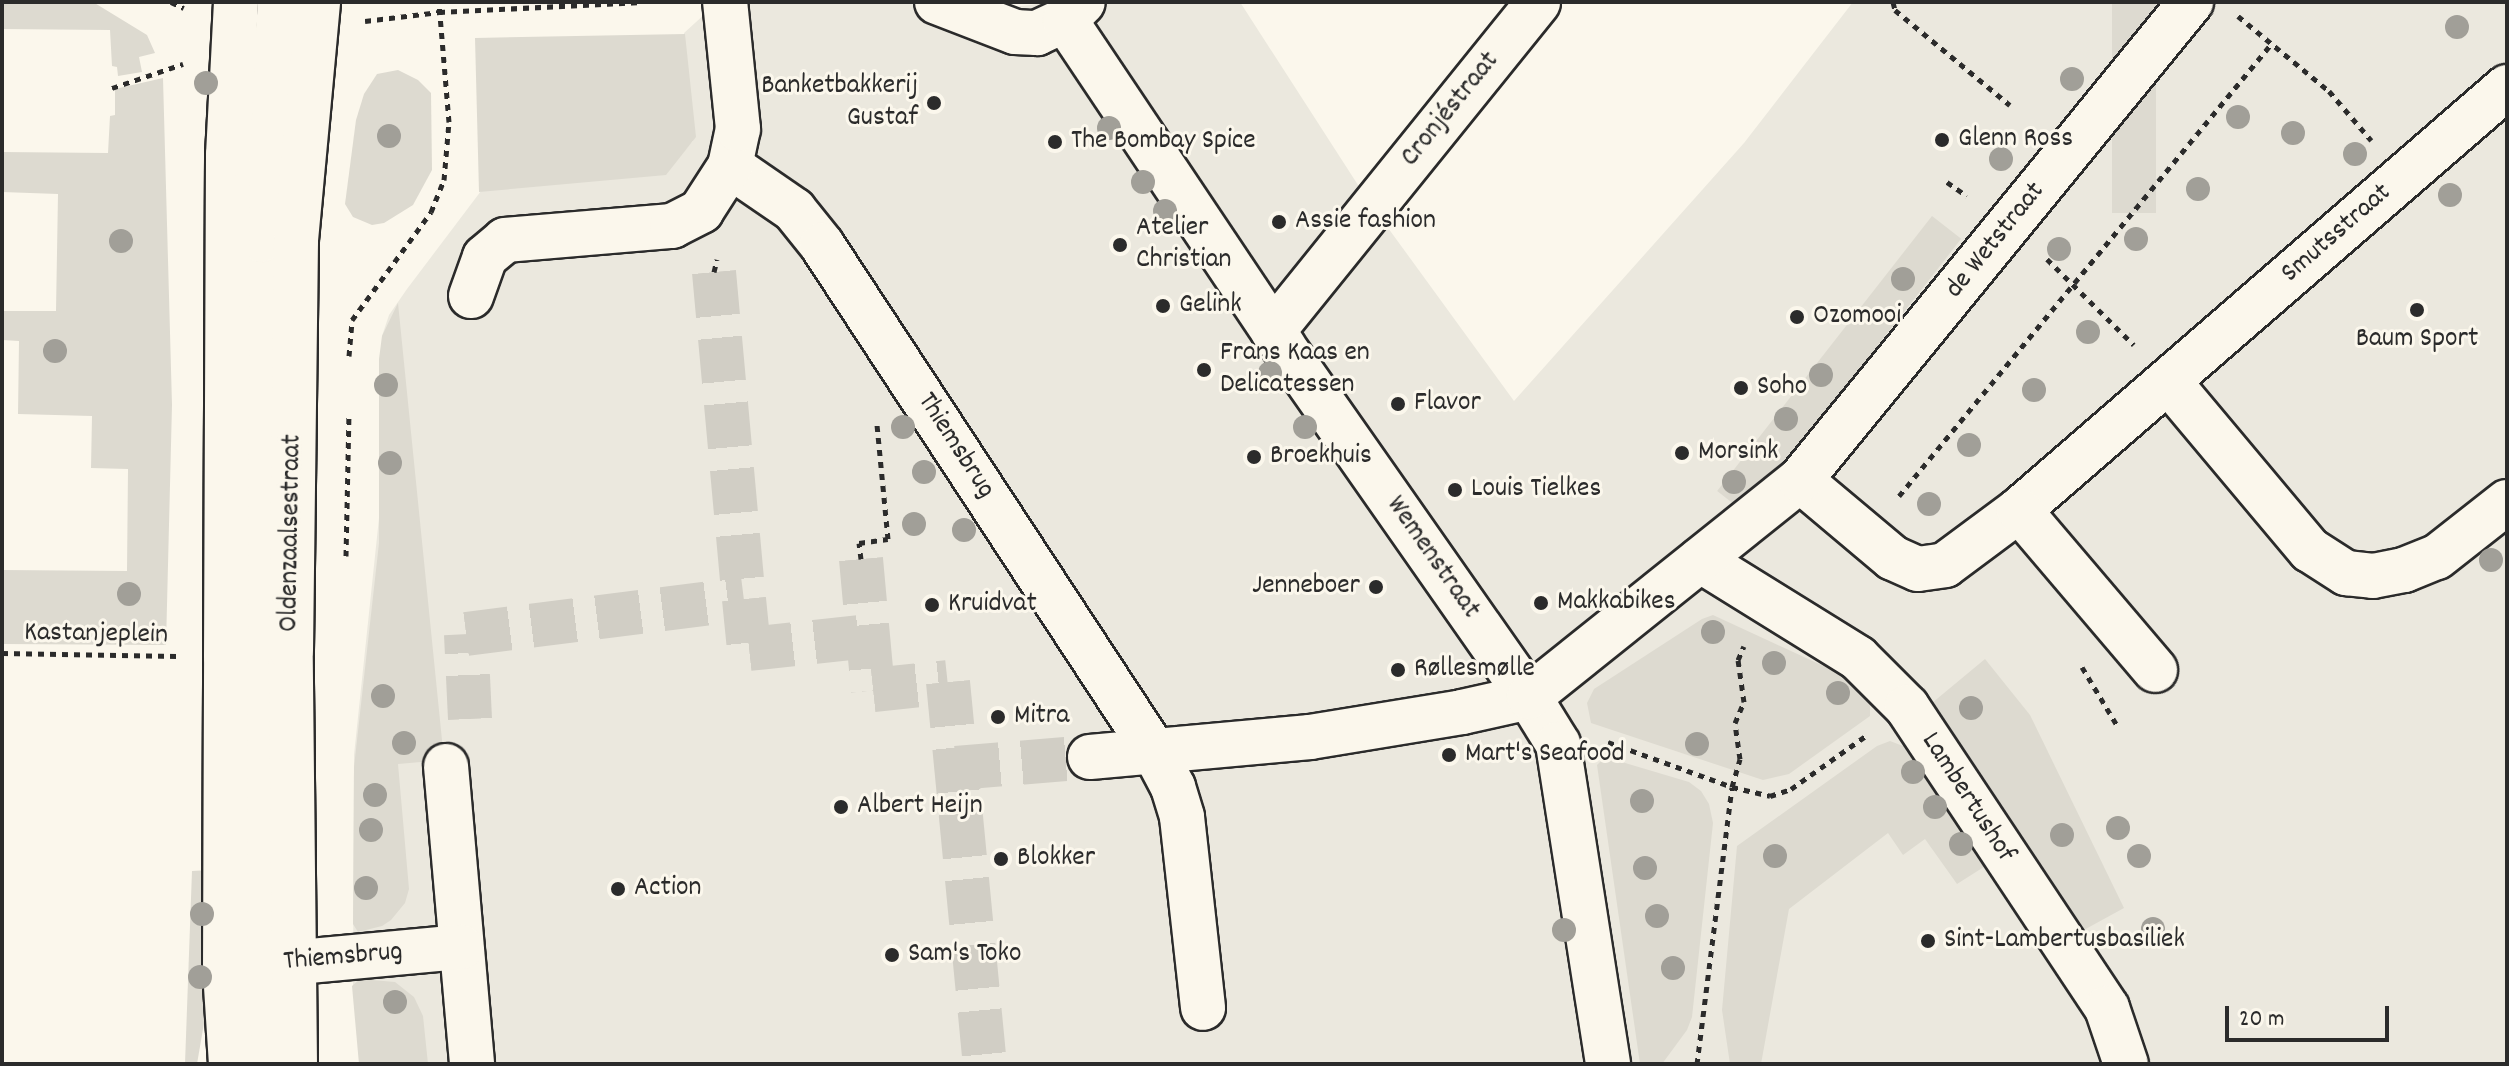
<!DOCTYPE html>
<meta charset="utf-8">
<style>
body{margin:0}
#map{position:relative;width:2509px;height:1066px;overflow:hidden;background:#fbf7ec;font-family:Dekko,sans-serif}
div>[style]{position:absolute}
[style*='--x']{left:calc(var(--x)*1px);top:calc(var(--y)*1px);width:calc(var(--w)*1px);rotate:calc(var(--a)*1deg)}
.built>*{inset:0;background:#ebe8de}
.green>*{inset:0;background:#dddad0;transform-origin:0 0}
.minor-tunnel>*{height:44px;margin-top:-22px;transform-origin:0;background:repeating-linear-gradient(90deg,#d1cec5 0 44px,transparent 0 66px)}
.path>*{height:5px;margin-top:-2.5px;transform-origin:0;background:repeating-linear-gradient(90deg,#2b2b2b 0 6px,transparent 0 12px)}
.roads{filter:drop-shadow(2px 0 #2b2b2b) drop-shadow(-2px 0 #2b2b2b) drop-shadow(0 2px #2b2b2b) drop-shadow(0 -2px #2b2b2b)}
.minor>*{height:44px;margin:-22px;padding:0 22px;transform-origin:22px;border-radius:22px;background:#fbf7ec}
.major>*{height:44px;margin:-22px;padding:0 22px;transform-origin:22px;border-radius:22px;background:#fbf7ec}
.trees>*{width:24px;height:24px;margin:-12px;border-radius:50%;background:#a19f98}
.dots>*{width:22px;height:22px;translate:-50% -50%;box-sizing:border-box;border:4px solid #fbf7ec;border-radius:50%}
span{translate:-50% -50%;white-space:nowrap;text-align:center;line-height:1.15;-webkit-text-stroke:6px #fbf7ec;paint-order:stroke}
.poi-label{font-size:28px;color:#2b2b2b}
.right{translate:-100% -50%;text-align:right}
.left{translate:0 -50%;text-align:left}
.street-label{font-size:28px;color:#2b2b2b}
.frame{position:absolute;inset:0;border:4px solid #2b2b2b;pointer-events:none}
.scale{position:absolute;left:2225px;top:1006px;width:164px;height:36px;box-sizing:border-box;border:4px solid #2b2b2b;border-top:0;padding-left:10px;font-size:24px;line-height:28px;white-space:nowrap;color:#2b2b2b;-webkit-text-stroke:6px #fbf7ec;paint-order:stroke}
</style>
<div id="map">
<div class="built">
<div style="clip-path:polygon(718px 2px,982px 2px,999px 9px,1053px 2px,1240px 2px,1367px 199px,1514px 401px,1744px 143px,1853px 2px,2507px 2px,2507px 1064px,361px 1064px,353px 985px,354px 755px,379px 518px,382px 336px,389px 315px,407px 289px,481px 191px,666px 172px,693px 141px,684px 33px)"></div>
</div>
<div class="green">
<div style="clip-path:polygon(2px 2px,93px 2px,147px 35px,155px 53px,139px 57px,142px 72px,118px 76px,117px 67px,112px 66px,110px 30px,2px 29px)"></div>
<div style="left:2112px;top:2px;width:44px;height:211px"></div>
<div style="clip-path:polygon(685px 34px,696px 137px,666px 175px,479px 192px,475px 38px)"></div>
<div style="clip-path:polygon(398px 70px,418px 80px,431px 93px,432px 170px,413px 205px,384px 223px,372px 225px,353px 217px,345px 204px,356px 120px,364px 94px,377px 74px)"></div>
<div style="clip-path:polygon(163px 78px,172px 405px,166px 645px,2px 644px,2px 570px,127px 571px,128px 469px,91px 468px,92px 416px,18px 414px,19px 341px,2px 340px,2px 311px,56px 311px,58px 194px,2px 192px,2px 152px,108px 153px,110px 116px,115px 115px,115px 89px)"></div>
<div style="left:1932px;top:216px;width:37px;height:349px;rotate:38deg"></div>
<div style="clip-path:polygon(398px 303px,444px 760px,398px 764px,409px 889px,405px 903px,391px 920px,382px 926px,358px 932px,353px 924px,354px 767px,379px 543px,379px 359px,382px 336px)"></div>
<div style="clip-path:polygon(1713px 615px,1856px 681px,1870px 701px,1870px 716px,1789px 774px,1763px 780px,1591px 723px,1587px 703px,1594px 689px,1702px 619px)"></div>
<div style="clip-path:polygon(1985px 659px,2030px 715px,2124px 908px,2082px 931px,1926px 708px)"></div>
<div style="clip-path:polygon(1890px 741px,1903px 746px,1987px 865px,1957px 884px,1925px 839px,1903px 855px,1888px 833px,1789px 909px,1761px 1064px,1730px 1064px,1722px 1010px,1737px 846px,1877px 746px)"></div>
<div style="clip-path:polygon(1605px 757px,1689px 782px,1701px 791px,1709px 804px,1713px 823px,1692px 1017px,1687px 1030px,1662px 1064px,1640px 1064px,1597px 765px)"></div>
<div style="clip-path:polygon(211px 870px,209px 994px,197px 1064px,185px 1064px,192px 871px)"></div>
<div style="clip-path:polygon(360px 979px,395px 982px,414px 997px,423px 1016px,428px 1064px,359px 1064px,352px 986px)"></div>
</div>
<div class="minor-tunnel">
<div style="--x:714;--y:272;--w:328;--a:84.8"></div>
<div style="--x:861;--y:559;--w:132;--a:84.8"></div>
<div style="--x:873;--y:690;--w:75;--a:-6.1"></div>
<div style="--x:948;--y:682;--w:384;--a:84.5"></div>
<div style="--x:470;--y:719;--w:85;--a:-92.7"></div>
<div style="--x:466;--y:634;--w:280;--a:-7.2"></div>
<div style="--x:744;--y:599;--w:50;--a:84.3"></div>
<div style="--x:749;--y:649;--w:120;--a:-6.2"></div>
<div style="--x:956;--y:768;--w:134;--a:-4.7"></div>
</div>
<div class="path">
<div style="--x:171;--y:2;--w:14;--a:25"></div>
<div style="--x:1893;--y:2;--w:8;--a:76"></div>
<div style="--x:1895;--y:10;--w:149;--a:39.6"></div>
<div style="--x:2238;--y:16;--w:118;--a:39.5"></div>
<div style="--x:2329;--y:91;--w:65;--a:49.4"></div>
<div style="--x:365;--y:21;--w:75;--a:-6.9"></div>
<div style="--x:439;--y:12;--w:204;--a:-2.8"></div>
<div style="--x:112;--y:88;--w:75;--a:-18.7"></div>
<div style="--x:1947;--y:182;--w:24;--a:35"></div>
<div style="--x:2047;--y:259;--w:122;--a:44.7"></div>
<div style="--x:714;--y:272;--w:13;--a:-77"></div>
<div style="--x:349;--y:356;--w:36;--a:-85"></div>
<div style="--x:352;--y:320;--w:134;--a:-53.8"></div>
<div style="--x:431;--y:212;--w:35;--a:-68"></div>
<div style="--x:444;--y:180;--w:58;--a:-85.1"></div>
<div style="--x:449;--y:122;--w:120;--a:-94.8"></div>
<div style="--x:1899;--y:496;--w:587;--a:-50.53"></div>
<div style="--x:346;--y:556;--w:142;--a:-88.8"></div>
<div style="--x:861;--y:559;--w:16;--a:-97"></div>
<div style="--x:859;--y:543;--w:29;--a:-8"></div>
<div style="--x:888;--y:539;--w:115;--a:-95.5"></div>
<div style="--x:2;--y:653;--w:175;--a:1"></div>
<div style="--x:2082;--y:667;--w:70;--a:59"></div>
<div style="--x:1608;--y:742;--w:132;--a:19.9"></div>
<div style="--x:1732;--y:787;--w:39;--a:13"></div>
<div style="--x:1770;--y:796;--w:22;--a:-18"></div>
<div style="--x:1791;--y:789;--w:93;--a:-35.4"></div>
<div style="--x:1697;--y:1064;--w:279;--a:-82.8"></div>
<div style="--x:1732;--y:787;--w:29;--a:-74"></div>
<div style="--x:1740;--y:759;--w:36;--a:-98"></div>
<div style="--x:1735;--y:723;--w:23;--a:-67"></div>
<div style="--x:1744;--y:702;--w:42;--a:-98.1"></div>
<div style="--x:1738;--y:660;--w:15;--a:-67"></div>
</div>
<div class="roads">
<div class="minor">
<div style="--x:937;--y:2;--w:84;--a:21"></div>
<div style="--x:1015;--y:32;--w:22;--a:3"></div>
<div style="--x:1037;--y:33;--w:31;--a:-25"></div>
<div style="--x:1065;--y:20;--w:25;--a:-45"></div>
<div style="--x:1065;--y:20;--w:392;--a:56.2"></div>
<div style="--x:1283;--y:346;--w:429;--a:55"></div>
<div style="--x:1529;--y:697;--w:55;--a:58.3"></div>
<div style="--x:1558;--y:744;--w:324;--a:81.1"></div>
<div style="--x:730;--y:166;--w:78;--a:34.5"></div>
<div style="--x:794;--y:210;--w:45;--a:51.3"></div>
<div style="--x:822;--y:245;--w:605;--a:56.73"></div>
<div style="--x:1154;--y:751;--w:41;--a:62.2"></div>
<div style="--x:1173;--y:787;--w:31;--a:73"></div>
<div style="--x:1182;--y:817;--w:192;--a:83.7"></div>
<div style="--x:471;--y:296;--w:41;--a:-70.3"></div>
<div style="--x:485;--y:257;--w:26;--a:-40"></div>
<div style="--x:505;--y:240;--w:168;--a:-4.8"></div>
<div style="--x:672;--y:226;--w:33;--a:-27"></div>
<div style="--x:701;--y:211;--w:54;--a:-57.2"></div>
<div style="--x:730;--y:166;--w:38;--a:-78"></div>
<div style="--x:738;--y:129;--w:128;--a:-95.8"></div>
<div style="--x:1273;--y:331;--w:422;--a:-51.1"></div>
<div style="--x:2168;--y:381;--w:221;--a:50"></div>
<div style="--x:2310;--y:550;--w:43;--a:32.6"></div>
<div style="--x:2346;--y:573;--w:27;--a:6"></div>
<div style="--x:2373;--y:576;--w:32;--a:-11"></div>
<div style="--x:2404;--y:570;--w:35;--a:-22"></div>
<div style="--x:2437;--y:557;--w:89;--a:-38.2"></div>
<div style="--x:1800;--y:480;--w:121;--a:40"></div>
<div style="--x:1893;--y:558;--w:27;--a:24"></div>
<div style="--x:1918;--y:569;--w:27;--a:-8"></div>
<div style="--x:1945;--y:565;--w:92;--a:-36.6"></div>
<div style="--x:2019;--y:510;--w:646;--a:-40.92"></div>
<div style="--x:2019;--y:510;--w:210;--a:49.6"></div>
<div style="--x:1700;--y:560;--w:186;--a:31.8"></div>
<div style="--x:1858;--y:658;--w:69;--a:45"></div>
<div style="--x:1907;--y:707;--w:361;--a:56.4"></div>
<div style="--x:2107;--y:1008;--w:59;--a:71.3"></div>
<div style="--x:1090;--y:757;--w:221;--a:-5.2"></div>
<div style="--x:1310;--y:737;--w:154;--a:-9.3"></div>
<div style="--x:1462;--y:712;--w:69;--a:-12.6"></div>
<div style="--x:1529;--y:697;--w:347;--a:-38.7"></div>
<div style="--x:1800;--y:480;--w:618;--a:-50.72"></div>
<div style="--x:446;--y:766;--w:299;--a:85"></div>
<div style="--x:255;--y:966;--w:207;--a:-5.3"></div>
<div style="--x:251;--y:1064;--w:99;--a:-84.2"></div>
<div style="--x:261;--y:966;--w:454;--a:-90.5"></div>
<div style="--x:257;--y:512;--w:272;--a:-89.2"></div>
<div style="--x:261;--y:240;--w:239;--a:-85.4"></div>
</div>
<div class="major">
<div style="--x:231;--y:1064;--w:94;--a:-93.7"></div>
<div style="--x:225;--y:970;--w:313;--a:-89.8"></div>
<div style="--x:226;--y:657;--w:502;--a:-89.77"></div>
<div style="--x:228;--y:155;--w:153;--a:-87"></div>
<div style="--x:295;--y:1064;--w:414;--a:-90.6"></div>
<div style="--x:291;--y:650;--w:410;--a:-89.3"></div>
<div style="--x:296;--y:240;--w:239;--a:-84.7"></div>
</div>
</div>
<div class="trees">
<div style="left:2457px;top:27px"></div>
<div style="left:2072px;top:79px"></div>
<div style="left:206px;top:83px"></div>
<div style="left:2238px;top:117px"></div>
<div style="left:1109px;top:128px"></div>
<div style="left:2293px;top:133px"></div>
<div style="left:389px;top:136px"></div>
<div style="left:2355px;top:154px"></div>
<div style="left:2001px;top:159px"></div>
<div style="left:1143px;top:182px"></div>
<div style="left:2198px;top:189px"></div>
<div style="left:2450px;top:195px"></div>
<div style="left:1165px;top:211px"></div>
<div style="left:2136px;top:239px"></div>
<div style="left:121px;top:241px"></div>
<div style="left:2059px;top:249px"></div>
<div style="left:1903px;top:279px"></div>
<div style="left:2088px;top:332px"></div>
<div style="left:55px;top:351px"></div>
<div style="left:1270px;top:373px"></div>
<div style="left:1821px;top:375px"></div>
<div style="left:386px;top:385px"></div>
<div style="left:2034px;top:390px"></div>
<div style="left:1786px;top:419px"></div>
<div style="left:903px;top:427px"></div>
<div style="left:1305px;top:427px"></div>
<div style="left:1969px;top:445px"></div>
<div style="left:390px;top:463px"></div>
<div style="left:924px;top:472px"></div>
<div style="left:1734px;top:482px"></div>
<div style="left:1929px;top:504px"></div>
<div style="left:914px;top:524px"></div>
<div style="left:964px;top:530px"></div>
<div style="left:2491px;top:560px"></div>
<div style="left:129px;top:594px"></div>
<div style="left:1713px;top:632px"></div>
<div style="left:1774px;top:663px"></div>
<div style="left:1838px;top:693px"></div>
<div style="left:383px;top:696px"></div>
<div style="left:1971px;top:708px"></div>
<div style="left:404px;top:743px"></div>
<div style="left:1697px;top:744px"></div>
<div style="left:1913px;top:772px"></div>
<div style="left:375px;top:795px"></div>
<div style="left:1642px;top:801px"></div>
<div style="left:1935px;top:807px"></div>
<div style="left:2118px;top:828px"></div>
<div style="left:371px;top:830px"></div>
<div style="left:2062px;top:835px"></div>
<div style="left:1961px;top:844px"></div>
<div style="left:1775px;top:856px"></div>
<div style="left:2139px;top:856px"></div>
<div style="left:1645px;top:868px"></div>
<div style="left:366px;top:888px"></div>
<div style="left:202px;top:914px"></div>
<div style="left:1657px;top:916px"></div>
<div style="left:2153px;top:929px"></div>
<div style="left:1564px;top:930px"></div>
<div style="left:1673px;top:968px"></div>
<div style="left:200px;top:977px"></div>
<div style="left:395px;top:1002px"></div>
</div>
<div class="dots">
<div style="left:934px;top:103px;background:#2b2b2b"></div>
<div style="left:1942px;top:140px;background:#2b2b2b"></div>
<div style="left:1055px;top:142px;background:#2b2b2b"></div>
<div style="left:1279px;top:222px;background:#2b2b2b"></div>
<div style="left:1120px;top:245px;background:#2b2b2b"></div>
<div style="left:1163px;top:306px;background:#2b2b2b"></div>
<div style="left:2417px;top:310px;background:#2b2b2b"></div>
<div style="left:1797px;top:317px;background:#2b2b2b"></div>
<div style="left:1204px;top:370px;background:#2b2b2b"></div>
<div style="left:1741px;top:388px;background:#2b2b2b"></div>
<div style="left:1398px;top:404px;background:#2b2b2b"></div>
<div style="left:1682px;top:453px;background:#2b2b2b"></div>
<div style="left:1254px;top:457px;background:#2b2b2b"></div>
<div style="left:1455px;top:490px;background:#2b2b2b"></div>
<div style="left:1376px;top:587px;background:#2b2b2b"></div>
<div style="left:1541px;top:603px;background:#2b2b2b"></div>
<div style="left:932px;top:605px;background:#2b2b2b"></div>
<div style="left:1398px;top:670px;background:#2b2b2b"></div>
<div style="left:998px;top:717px;background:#2b2b2b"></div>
<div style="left:1449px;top:755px;background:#2b2b2b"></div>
<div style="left:841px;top:807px;background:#2b2b2b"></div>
<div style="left:1001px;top:859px;background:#2b2b2b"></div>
<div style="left:618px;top:889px;background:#2b2b2b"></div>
<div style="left:1928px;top:941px;background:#2b2b2b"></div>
<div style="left:892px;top:955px;background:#2b2b2b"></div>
</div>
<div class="poi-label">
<span class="right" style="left:918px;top:103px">Banketbakkerij<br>Gustaf</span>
<span class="left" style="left:1958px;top:140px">Glenn Ross</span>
<span class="left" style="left:1071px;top:142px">The Bombay Spice</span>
<span class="left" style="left:1295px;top:222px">Assie fashion</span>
<span class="left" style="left:1136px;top:245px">Atelier<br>Christian</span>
<span class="left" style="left:1179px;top:306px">Gelink</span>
<span class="left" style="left:1813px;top:317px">Ozomooi</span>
<span style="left:2417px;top:340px">Baum Sport</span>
<span class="left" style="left:1220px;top:370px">Frans Kaas en<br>Delicatessen</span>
<span class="left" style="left:1757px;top:388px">Soho</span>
<span class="left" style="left:1414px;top:404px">Flavor</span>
<span class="left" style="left:1698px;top:453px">Morsink</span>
<span class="left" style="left:1270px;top:457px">Broekhuis</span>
<span class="left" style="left:1471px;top:490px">Louis Tielkes</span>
<span class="right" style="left:1360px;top:587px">Jenneboer</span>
<span class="left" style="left:1557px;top:603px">Makkabikes</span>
<span class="left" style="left:948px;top:605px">Kruidvat</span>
<span class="left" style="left:1414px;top:670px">Røllesmølle</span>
<span class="left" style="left:1014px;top:717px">Mitra</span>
<span class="left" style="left:1465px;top:755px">Mart's Seafood</span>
<span class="left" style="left:857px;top:807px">Albert Heijn</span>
<span class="left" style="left:1017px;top:859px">Blokker</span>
<span class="left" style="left:634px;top:889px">Action</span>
<span class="left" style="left:1944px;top:941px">Sint-Lambertusbasiliek</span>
<span class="left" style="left:908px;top:955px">Sam's Toko</span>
</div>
<div class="street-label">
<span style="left:1451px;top:110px;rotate:-51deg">Cronjéstraat</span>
<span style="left:2337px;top:234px;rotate:-41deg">Smutsstraat</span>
<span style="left:1996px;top:241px;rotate:-51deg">de Wetstraat</span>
<span style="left:955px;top:446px;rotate:57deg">Thiemsbrug</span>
<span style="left:292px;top:533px;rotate:-89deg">Oldenzaalsestraat</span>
<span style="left:1432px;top:558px;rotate:55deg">Wemenstraat</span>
<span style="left:96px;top:635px;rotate:1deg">Kastanjeplein</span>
<span style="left:1967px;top:798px;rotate:57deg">Lambertushof</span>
<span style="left:343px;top:958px;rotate:-5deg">Thiemsbrug</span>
</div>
<div class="frame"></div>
<div class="scale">20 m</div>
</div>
